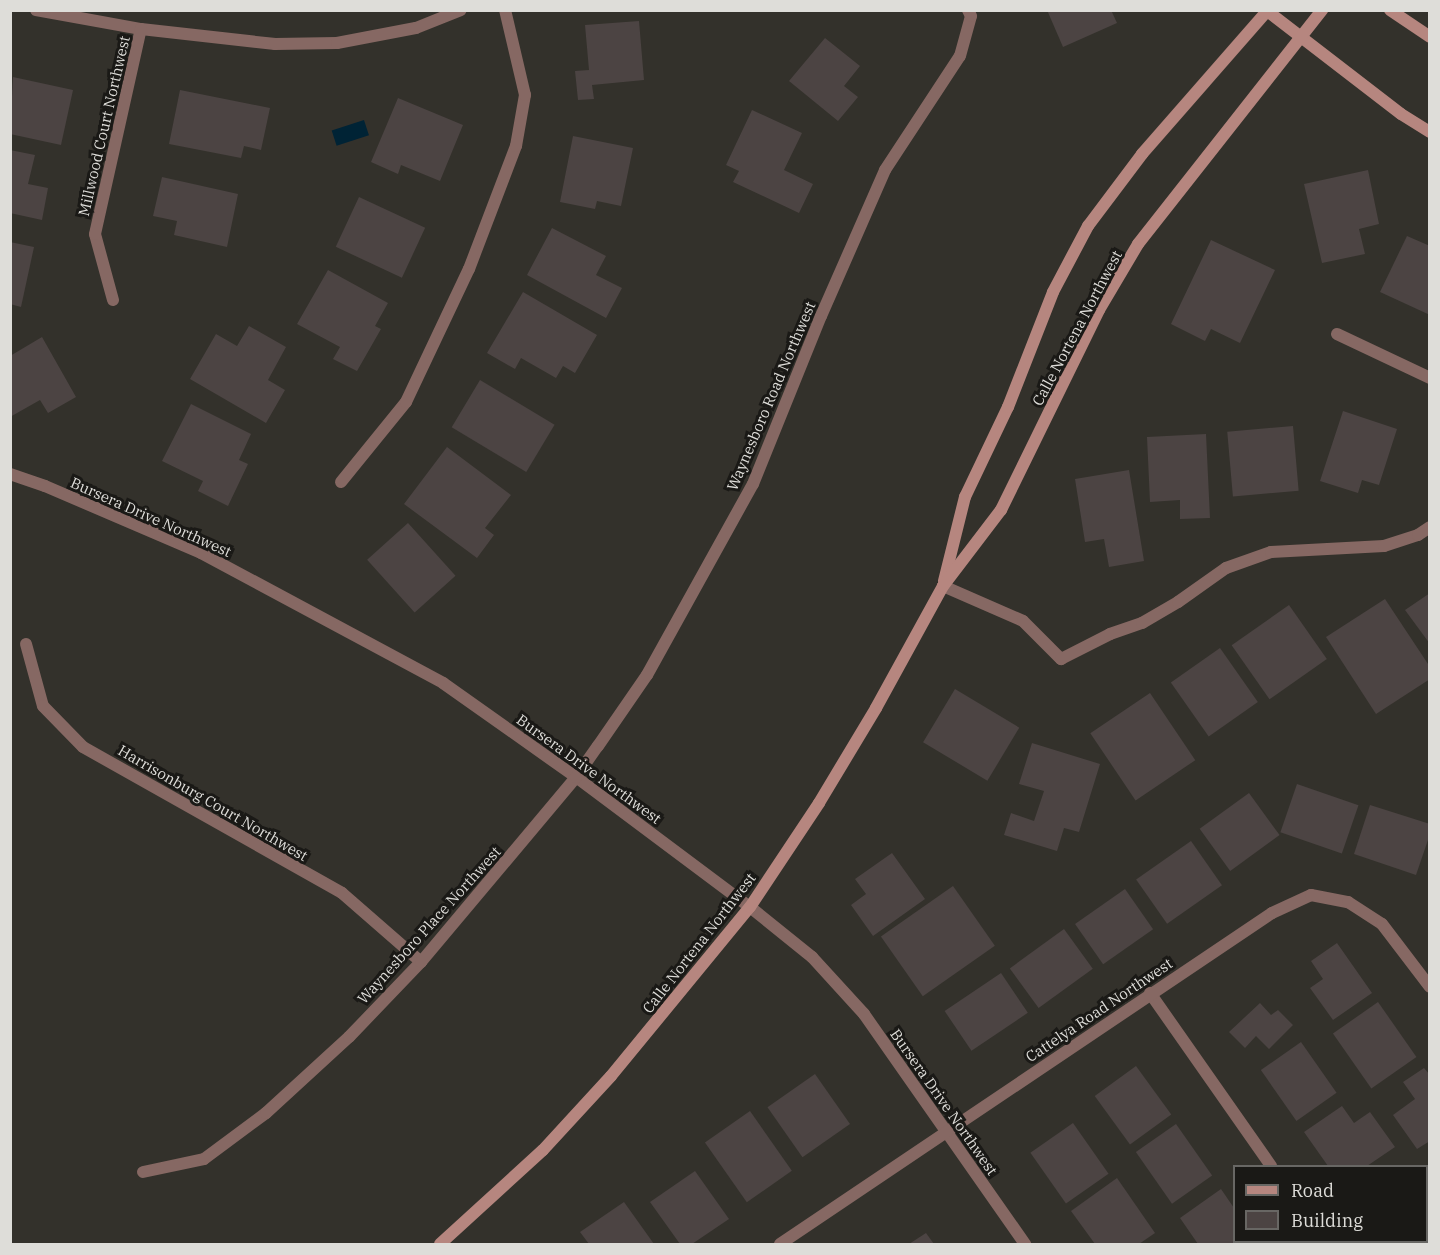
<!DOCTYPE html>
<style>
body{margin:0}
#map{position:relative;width:1440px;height:1255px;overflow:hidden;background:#33312b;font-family:"IBM Plex Serif",serif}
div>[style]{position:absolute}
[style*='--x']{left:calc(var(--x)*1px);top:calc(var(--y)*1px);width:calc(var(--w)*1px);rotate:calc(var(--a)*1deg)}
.water>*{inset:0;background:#002335;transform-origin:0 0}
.building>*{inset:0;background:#4c4443;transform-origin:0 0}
.street>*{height:12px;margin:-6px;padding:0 6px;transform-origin:6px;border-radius:6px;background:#866863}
.secondary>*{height:12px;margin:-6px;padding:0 6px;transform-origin:6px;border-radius:6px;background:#b6867f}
span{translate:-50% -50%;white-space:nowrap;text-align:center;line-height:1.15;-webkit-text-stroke:6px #1a1916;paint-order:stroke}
.street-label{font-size:15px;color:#deddd9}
.frame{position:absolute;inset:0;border:12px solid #deddd9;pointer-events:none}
.legend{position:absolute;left:1233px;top:1165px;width:195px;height:78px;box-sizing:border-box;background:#1a1916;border:2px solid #686764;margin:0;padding:8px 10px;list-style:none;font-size:18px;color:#deddd9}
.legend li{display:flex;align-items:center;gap:12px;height:30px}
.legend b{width:30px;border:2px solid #686764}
</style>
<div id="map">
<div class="water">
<div style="left:364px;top:120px;width:16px;height:34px;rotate:72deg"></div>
</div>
<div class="building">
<div style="clip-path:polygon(1047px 10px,1111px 10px,1117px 23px,1063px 47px)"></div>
<div style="clip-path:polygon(639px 21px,644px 80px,592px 85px,594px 99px,578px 100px,575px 71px,589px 70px,585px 25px)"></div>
<div style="clip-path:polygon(825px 38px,860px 66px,844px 86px,858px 97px,838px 121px,789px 81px)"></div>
<div style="clip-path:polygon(13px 77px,73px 90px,61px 145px,10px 134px)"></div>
<div style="clip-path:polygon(180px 90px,270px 108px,261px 150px,244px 146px,241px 158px,169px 144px)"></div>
<div style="clip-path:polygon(398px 98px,463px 125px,440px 181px,401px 165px,398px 174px,371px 162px)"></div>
<div style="clip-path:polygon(752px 110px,802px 133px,784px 170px,813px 184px,799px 213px,733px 182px,739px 171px,726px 165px)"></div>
<div style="clip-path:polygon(573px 136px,633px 148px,621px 206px,597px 201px,595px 209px,560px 202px)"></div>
<div style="clip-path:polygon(10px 150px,35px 155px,28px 184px,48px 188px,42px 220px,10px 213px)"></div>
<div style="clip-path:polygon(1368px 170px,1379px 224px,1359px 229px,1365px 254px,1322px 263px,1304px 184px)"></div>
<div style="clip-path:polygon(162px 177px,238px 194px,227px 247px,174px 235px,177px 221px,153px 216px)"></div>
<div style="left:359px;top:197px;width:73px;height:55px;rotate:25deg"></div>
<div style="clip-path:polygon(552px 228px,606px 256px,596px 275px,622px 288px,606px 318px,527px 275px)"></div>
<div style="clip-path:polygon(1407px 236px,1430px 246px,1430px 315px,1380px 292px)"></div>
<div style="clip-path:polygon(1211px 240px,1275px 270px,1240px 343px,1211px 329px,1205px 341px,1171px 324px)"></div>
<div style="clip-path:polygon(10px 242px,34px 247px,21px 307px,10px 304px)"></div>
<div style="clip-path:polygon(328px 270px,388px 303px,375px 326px,381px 329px,357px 371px,333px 359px,340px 347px,297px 324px)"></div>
<div style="clip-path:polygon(523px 292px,597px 335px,575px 373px,563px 366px,556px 378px,521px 358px,515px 369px,487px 353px)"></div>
<div style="clip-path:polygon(249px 326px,286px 347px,268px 380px,285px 390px,266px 423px,190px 379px,216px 334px,237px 346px)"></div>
<div style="clip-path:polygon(42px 337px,76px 397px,48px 413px,40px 400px,10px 417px,10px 356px)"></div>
<div style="left:480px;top:380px;width:87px;height:55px;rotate:31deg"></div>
<div style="clip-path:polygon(191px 404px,251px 434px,239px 460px,248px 464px,228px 506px,198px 491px,203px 481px,162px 461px)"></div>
<div style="clip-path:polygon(1343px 411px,1397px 429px,1379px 485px,1362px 480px,1358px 493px,1320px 481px)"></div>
<div style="left:1293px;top:426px;width:65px;height:66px;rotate:85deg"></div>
<div style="clip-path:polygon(1206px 434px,1210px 518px,1180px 519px,1180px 500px,1150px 502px,1147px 437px)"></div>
<div style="clip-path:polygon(447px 447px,511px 495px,485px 528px,494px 535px,477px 558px,404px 504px)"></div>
<div style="clip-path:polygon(1129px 470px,1144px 561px,1109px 567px,1104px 539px,1085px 542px,1075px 479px)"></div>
<div style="left:408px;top:523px;width:71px;height:55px;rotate:48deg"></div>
<div style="clip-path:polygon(1430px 593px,1430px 644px,1405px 610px)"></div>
<div style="clip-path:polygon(1385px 599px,1430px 667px,1430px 679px,1376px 714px,1326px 637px)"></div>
<div style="left:1289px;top:605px;width:66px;height:70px;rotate:55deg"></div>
<div style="left:1220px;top:648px;width:66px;height:60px;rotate:55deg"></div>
<div style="left:955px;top:689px;width:75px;height:62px;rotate:31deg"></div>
<div style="left:1150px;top:693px;width:81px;height:72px;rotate:56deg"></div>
<div style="clip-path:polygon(1032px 743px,1100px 764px,1079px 832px,1064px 828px,1057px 851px,1004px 835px,1011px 813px,1034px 821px,1044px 791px,1019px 784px)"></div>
<div style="left:1297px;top:784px;width:65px;height:51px;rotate:19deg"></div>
<div style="left:1249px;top:793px;width:52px;height:61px;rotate:54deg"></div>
<div style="clip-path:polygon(1370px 805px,1430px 824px,1430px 834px,1416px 875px,1354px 854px)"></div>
<div style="left:1191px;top:841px;width:54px;height:67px;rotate:55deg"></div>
<div style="clip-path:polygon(892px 853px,925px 899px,873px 936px,851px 905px,866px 894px,855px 879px)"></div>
<div style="left:953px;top:886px;width:73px;height:88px;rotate:55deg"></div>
<div style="left:1125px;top:889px;width:49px;height:61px;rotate:55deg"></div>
<div style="left:1064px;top:929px;width:49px;height:67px;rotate:54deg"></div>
<div style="clip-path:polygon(1337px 943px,1372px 993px,1333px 1020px,1310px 988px,1323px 979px,1311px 961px)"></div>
<div style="left:1001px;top:973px;width:48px;height:68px;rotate:56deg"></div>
<div style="left:1378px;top:1002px;width:67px;height:55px;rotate:55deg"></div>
<div style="clip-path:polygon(1260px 1003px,1271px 1015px,1278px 1010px,1293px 1025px,1269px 1049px,1256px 1036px,1245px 1048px,1229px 1032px)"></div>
<div style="left:1301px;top:1042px;width:62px;height:49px;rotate:55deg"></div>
<div style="left:1136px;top:1066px;width:60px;height:51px;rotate:54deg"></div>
<div style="clip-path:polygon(1424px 1068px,1430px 1075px,1430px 1141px,1417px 1149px,1393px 1115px,1415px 1099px,1403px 1082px)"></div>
<div style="left:815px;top:1074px;width:61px;height:58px;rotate:55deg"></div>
<div style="clip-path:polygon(1342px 1106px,1354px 1123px,1370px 1112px,1395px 1147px,1367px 1166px,1328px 1166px,1304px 1132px)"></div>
<div style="left:750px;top:1111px;width:73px;height:55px;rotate:55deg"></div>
<div style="left:1073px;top:1123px;width:62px;height:52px;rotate:55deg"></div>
<div style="left:1176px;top:1124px;width:63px;height:49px;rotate:55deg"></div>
<div style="clip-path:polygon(695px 1171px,729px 1219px,692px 1244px,680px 1244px,650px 1202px)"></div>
<div style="clip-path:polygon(1117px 1178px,1155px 1233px,1139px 1244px,1095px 1244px,1071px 1211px)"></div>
<div style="clip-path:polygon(1221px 1189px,1234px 1208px,1234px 1242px,1258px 1242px,1254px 1244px,1198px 1244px,1180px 1218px)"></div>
<div style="clip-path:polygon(624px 1202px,654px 1244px,589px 1244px,580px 1232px)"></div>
<div style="clip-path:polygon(926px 1233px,934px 1244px,909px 1244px)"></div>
<div style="clip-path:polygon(1378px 1242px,1404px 1242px,1399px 1244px,1381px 1244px)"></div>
</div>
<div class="street">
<div style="--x:36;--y:10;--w:107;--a:10.3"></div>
<div style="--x:141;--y:29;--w:135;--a:6.4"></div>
<div style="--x:275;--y:44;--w:62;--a:-0.9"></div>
<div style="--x:337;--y:43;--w:80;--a:-10.8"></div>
<div style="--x:416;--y:28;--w:48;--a:-21.8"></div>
<div style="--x:113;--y:300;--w:68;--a:-105.3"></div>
<div style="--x:95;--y:234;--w:210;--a:-77.4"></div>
<div style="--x:1337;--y:334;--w:103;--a:25.3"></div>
<div style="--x:10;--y:474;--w:37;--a:19"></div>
<div style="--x:45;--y:486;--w:170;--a:23.2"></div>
<div style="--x:201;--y:553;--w:275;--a:28.2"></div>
<div style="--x:443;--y:683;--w:163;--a:35.3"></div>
<div style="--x:576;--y:777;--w:217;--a:36.8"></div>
<div style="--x:750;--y:907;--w:80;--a:38.9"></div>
<div style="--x:812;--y:957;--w:77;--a:47.6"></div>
<div style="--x:864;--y:1014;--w:281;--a:55"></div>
<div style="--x:341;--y:482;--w:103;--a:-50.9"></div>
<div style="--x:406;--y:402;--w:147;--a:-64.7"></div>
<div style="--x:469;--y:269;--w:132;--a:-69.1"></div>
<div style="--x:516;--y:146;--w:52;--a:-80"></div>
<div style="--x:525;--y:95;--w:87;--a:-103.2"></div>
<div style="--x:943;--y:586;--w:87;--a:23.6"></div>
<div style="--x:1023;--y:621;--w:54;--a:45"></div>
<div style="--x:1061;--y:659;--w:55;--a:-27"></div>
<div style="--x:1110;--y:634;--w:34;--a:-19"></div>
<div style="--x:1142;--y:623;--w:42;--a:-30.3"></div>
<div style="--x:1178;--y:602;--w:59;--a:-35.3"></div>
<div style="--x:1226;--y:568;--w:48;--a:-19.6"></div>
<div style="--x:1271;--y:552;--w:113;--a:-3"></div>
<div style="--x:1384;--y:546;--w:36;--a:-18"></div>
<div style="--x:1418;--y:535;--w:14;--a:-34"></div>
<div style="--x:26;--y:644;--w:64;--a:74.7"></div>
<div style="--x:43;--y:706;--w:57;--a:45.7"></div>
<div style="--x:83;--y:747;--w:297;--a:29.4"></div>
<div style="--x:342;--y:893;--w:105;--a:41.1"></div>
<div style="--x:1150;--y:993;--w:211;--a:55"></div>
<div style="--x:143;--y:1172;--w:62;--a:-12"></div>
<div style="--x:204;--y:1159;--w:77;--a:-36.6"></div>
<div style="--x:266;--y:1113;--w:113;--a:-42.5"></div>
<div style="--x:349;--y:1037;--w:104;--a:-46.2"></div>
<div style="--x:421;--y:962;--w:241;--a:-50"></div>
<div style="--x:576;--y:777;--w:38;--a:-55"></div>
<div style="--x:598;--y:746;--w:86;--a:-55.4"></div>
<div style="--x:647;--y:675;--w:218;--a:-61"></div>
<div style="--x:753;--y:484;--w:181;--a:-68"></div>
<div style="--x:821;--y:316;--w:159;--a:-66.3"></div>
<div style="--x:885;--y:170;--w:136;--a:-56.7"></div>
<div style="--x:960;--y:56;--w:41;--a:-74.6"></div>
<div style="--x:971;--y:16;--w:7;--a:-117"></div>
<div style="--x:1323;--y:1242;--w:3;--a:45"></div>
<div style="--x:780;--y:1244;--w:593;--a:-33.93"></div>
<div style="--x:1272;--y:913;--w:43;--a:-24.8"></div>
<div style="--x:1311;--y:895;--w:38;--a:11"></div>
<div style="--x:1348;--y:902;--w:40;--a:32.9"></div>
<div style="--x:1382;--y:924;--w:79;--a:52.7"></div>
</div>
<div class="secondary">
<div style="--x:1266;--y:10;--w:170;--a:37.6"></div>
<div style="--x:1401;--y:114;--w:34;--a:32"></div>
<div style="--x:1390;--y:10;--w:48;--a:34"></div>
<div style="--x:944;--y:581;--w:87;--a:-76"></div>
<div style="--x:965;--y:497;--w:100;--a:-64.5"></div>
<div style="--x:1008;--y:407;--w:123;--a:-68.6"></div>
<div style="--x:1053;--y:292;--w:75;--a:-62.1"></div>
<div style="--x:1088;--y:226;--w:90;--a:-53.1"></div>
<div style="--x:1142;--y:154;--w:191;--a:-48.8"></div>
<div style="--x:440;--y:1244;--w:139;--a:-42.4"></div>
<div style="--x:543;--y:1150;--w:100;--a:-47.4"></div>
<div style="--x:611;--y:1076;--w:219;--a:-50.6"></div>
<div style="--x:750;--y:907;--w:125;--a:-56.4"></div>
<div style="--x:819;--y:803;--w:111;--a:-59"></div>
<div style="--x:876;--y:708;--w:139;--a:-61.2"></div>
<div style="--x:943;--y:586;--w:96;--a:-52.7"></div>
<div style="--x:1001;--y:510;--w:223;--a:-63.9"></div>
<div style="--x:1099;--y:310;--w:77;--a:-59.4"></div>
<div style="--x:1138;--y:244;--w:298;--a:-51.8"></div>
</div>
<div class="street-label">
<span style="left:104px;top:126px;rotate:-77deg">Millwood Court Northwest</span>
<span style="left:1077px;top:328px;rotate:-62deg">Calle Nortena Northwest</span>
<span style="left:771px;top:396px;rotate:-67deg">Waynesboro Road Northwest</span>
<span style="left:151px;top:517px;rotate:24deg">Bursera Drive Northwest</span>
<span style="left:589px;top:769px;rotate:36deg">Bursera Drive Northwest</span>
<span style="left:213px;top:803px;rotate:30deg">Harrisonburg Court Northwest</span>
<span style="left:429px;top:925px;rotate:-48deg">Waynesboro Place Northwest</span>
<span style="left:699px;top:943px;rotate:-52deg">Calle Nortena Northwest</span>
<span style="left:1099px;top:1010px;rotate:-34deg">Cattelya Road Northwest</span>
<span style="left:944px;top:1102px;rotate:55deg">Bursera Drive Northwest</span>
</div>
<div class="frame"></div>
<ul class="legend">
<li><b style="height:8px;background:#b6867f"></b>Road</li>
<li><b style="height:16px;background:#4c4443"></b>Building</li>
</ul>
</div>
